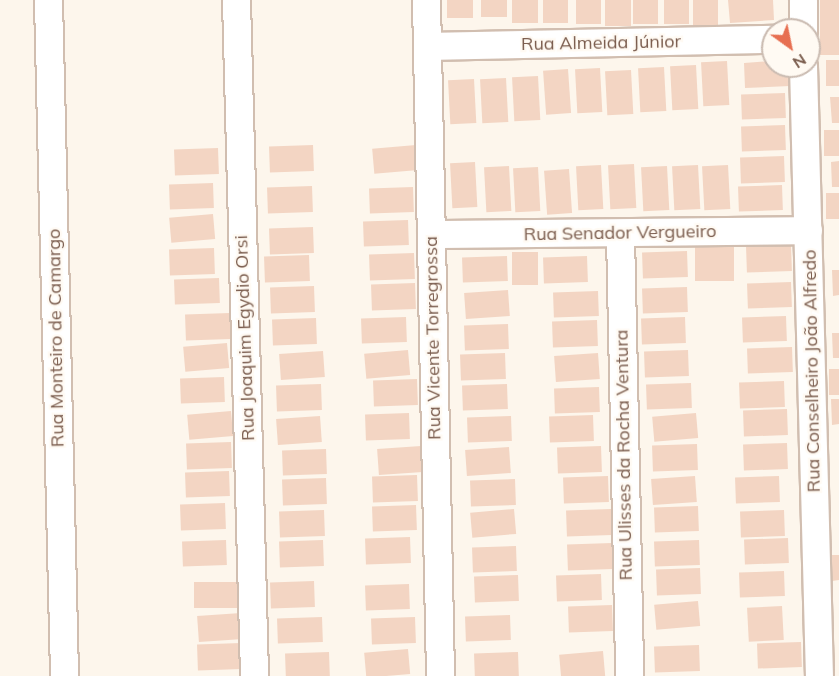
<!DOCTYPE html>
<meta charset="utf-8">
<style>
body{margin:0}
#map{position:relative;width:839px;height:676px;overflow:hidden;background:#fdf6ec;font-family:Mulish,sans-serif}
div>[style]{position:absolute}
[style*='--x']{left:calc(var(--x)*1px);top:calc(var(--y)*1px);width:calc(var(--w)*1px);rotate:calc(var(--a)*1deg)}
.building>*{inset:0;background:#f3d5c3;transform-origin:0 0}
.roads{filter:drop-shadow(2px 0 #d1beb0) drop-shadow(-2px 0 #d1beb0) drop-shadow(0 2px #d1beb0) drop-shadow(0 -2px #d1beb0)}
.minor>*{height:27px;margin:-13.5px;padding:0 13.5px;transform-origin:13.5px;border-radius:13.5px;background:#fff}
span{translate:-50% -50%;white-space:nowrap;text-align:center;line-height:1.15;-webkit-text-stroke:4.5px #fffaf3;paint-order:stroke}
.street-label{font-size:18px;color:#7a5c4d}
.north{position:absolute;left:761px;top:18px;width:60px;height:60px;box-sizing:border-box;background:#fffaf3;border:2px solid #cabbb1;border-radius:50%;rotate:147deg;font-size:16px;font-weight:700;line-height:24px;text-align:center;color:#7a5c4d}
.north::after{content:'';display:block;margin:auto;width:21px;height:27px;background:#e76f51;clip-path:polygon(50% 0,100% 100%,50% 72%,0 100%)}
</style>
<div id="map">
<div class="building">
<div style="left:447px;top:0;width:26px;height:18px"></div>
<div style="left:481px;top:0;width:26px;height:17px"></div>
<div style="left:512px;top:0;width:26px;height:23px"></div>
<div style="left:543px;top:0;width:25px;height:23px"></div>
<div style="left:576px;top:0;width:25px;height:24px"></div>
<div style="left:605px;top:0;width:26px;height:26px"></div>
<div style="left:633px;top:0;width:25px;height:24px"></div>
<div style="left:664px;top:0;width:25px;height:24px"></div>
<div style="left:693px;top:0;width:25px;height:26px"></div>
<div style="clip-path:polygon(728px 0,773px 0,774px 20px,730px 23px)"></div>
<div style="left:820px;top:0;width:19px;height:55px"></div>
<div style="left:826px;top:60px;width:13px;height:26px"></div>
<div style="left:727px;top:61px;width:44px;height:26px;rotate:87deg"></div>
<div style="clip-path:polygon(773px 61px,773px 66px,789px 66px,790px 86px,745px 88px,744px 63px)"></div>
<div style="left:696px;top:65px;width:44px;height:26px;rotate:87deg"></div>
<div style="left:664px;top:67px;width:44px;height:26px;rotate:87deg"></div>
<div style="left:600px;top:68px;width:44px;height:25px;rotate:87deg"></div>
<div style="left:568px;top:69px;width:44px;height:25px;rotate:86deg"></div>
<div style="left:631px;top:70px;width:44px;height:26px;rotate:87deg"></div>
<div style="left:538px;top:76px;width:44px;height:26px;rotate:87deg"></div>
<div style="left:506px;top:78px;width:44px;height:26px;rotate:87deg"></div>
<div style="left:474px;top:79px;width:44px;height:26px;rotate:87deg"></div>
<div style="left:785px;top:93px;width:25px;height:44px;rotate:88deg"></div>
<div style="clip-path:polygon(830px 97px,839px 97px,839px 123px,832px 123px)"></div>
<div style="left:785px;top:125px;width:25px;height:44px;rotate:88deg"></div>
<div style="left:839px;top:130px;width:26px;height:15px;rotate:90deg"></div>
<div style="left:313px;top:145px;width:26px;height:44px;rotate:88deg"></div>
<div style="left:416px;top:145px;width:25px;height:44px;rotate:85deg"></div>
<div style="left:218px;top:148px;width:26px;height:44px;rotate:88deg"></div>
<div style="left:784px;top:156px;width:26px;height:44px;rotate:88deg"></div>
<div style="clip-path:polygon(839px 161px,839px 187px,832px 187px,831px 162px)"></div>
<div style="left:475px;top:162px;width:45px;height:25px;rotate:87deg"></div>
<div style="left:634px;top:164px;width:44px;height:26px;rotate:87deg"></div>
<div style="left:601px;top:165px;width:44px;height:25px;rotate:87deg"></div>
<div style="left:698px;top:165px;width:44px;height:26px;rotate:87deg"></div>
<div style="left:728px;top:165px;width:44px;height:26px;rotate:87deg"></div>
<div style="left:509px;top:166px;width:45px;height:25px;rotate:87deg"></div>
<div style="left:667px;top:166px;width:44px;height:26px;rotate:87deg"></div>
<div style="left:538px;top:167px;width:44px;height:25px;rotate:87deg"></div>
<div style="left:569px;top:169px;width:44px;height:25px;rotate:86deg"></div>
<div style="left:213px;top:183px;width:25px;height:44px;rotate:88deg"></div>
<div style="left:782px;top:185px;width:25px;height:44px;rotate:88deg"></div>
<div style="left:312px;top:186px;width:26px;height:45px;rotate:88deg"></div>
<div style="left:413px;top:187px;width:25px;height:44px;rotate:88deg"></div>
<div style="left:826px;top:193px;width:13px;height:26px"></div>
<div style="left:213px;top:214px;width:25px;height:44px;rotate:85deg"></div>
<div style="left:408px;top:220px;width:25px;height:45px;rotate:88deg"></div>
<div style="left:313px;top:227px;width:26px;height:44px;rotate:88deg"></div>
<div style="left:791px;top:245px;width:26px;height:45px;rotate:88deg"></div>
<div style="left:734px;top:247px;width:34px;height:39px;rotate:90deg"></div>
<div style="left:214px;top:248px;width:26px;height:45px;rotate:88deg"></div>
<div style="left:687px;top:251px;width:26px;height:45px;rotate:88deg"></div>
<div style="left:512px;top:252px;width:26px;height:33px"></div>
<div style="left:414px;top:253px;width:26px;height:45px;rotate:88deg"></div>
<div style="left:309px;top:255px;width:26px;height:45px;rotate:88deg"></div>
<div style="left:507px;top:256px;width:25px;height:45px;rotate:88deg"></div>
<div style="left:587px;top:256px;width:26px;height:44px;rotate:88deg"></div>
<div style="clip-path:polygon(832px 270px,839px 270px,839px 295px,833px 296px)"></div>
<div style="left:219px;top:278px;width:25px;height:45px;rotate:88deg"></div>
<div style="left:791px;top:282px;width:25px;height:44px;rotate:88deg"></div>
<div style="left:415px;top:283px;width:26px;height:44px;rotate:88deg"></div>
<div style="left:314px;top:286px;width:26px;height:44px;rotate:88deg"></div>
<div style="left:687px;top:287px;width:25px;height:45px;rotate:88deg"></div>
<div style="left:508px;top:290px;width:26px;height:44px;rotate:86deg"></div>
<div style="left:598px;top:291px;width:25px;height:45px;rotate:88deg"></div>
<div style="left:230px;top:313px;width:26px;height:45px;rotate:88deg"></div>
<div style="left:786px;top:316px;width:25px;height:44px;rotate:88deg"></div>
<div style="left:406px;top:317px;width:25px;height:45px;rotate:88deg"></div>
<div style="left:685px;top:317px;width:26px;height:44px;rotate:88deg"></div>
<div style="left:316px;top:318px;width:26px;height:44px;rotate:88deg"></div>
<div style="left:597px;top:320px;width:26px;height:45px;rotate:88deg"></div>
<div style="left:508px;top:324px;width:25px;height:44px;rotate:88deg"></div>
<div style="clip-path:polygon(832px 333px,839px 333px,839px 358px,833px 358px)"></div>
<div style="left:227px;top:343px;width:25px;height:44px;rotate:85deg"></div>
<div style="left:792px;top:347px;width:25px;height:45px;rotate:88deg"></div>
<div style="left:408px;top:350px;width:25px;height:44px;rotate:85deg"></div>
<div style="left:688px;top:350px;width:26px;height:44px;rotate:88deg"></div>
<div style="left:323px;top:351px;width:26px;height:44px;rotate:86deg"></div>
<div style="left:505px;top:353px;width:26px;height:45px;rotate:88deg"></div>
<div style="left:598px;top:353px;width:26px;height:44px;rotate:86deg"></div>
<div style="left:839px;top:369px;width:26px;height:10px;rotate:90deg"></div>
<div style="left:224px;top:377px;width:25px;height:44px;rotate:88deg"></div>
<div style="left:417px;top:379px;width:26px;height:44px;rotate:88deg"></div>
<div style="left:784px;top:381px;width:26px;height:45px;rotate:88deg"></div>
<div style="left:691px;top:383px;width:25px;height:45px;rotate:88deg"></div>
<div style="left:321px;top:384px;width:26px;height:45px;rotate:88deg"></div>
<div style="left:507px;top:384px;width:25px;height:45px;rotate:88deg"></div>
<div style="left:599px;top:387px;width:25px;height:45px;rotate:88deg"></div>
<div style="clip-path:polygon(831px 399px,839px 399px,839px 424px,832px 425px)"></div>
<div style="left:787px;top:409px;width:26px;height:44px;rotate:88deg"></div>
<div style="left:231px;top:411px;width:25px;height:44px;rotate:85deg"></div>
<div style="left:409px;top:413px;width:26px;height:44px;rotate:88deg"></div>
<div style="left:696px;top:413px;width:25px;height:44px;rotate:85deg"></div>
<div style="left:593px;top:415px;width:26px;height:44px;rotate:88deg"></div>
<div style="left:320px;top:416px;width:26px;height:44px;rotate:86deg"></div>
<div style="left:511px;top:416px;width:25px;height:44px;rotate:88deg"></div>
<div style="left:231px;top:442px;width:26px;height:45px;rotate:88deg"></div>
<div style="left:787px;top:443px;width:26px;height:44px;rotate:88deg"></div>
<div style="left:697px;top:444px;width:26px;height:45px;rotate:88deg"></div>
<div style="left:421px;top:446px;width:26px;height:44px;rotate:86deg"></div>
<div style="left:601px;top:446px;width:26px;height:44px;rotate:88deg"></div>
<div style="left:509px;top:447px;width:26px;height:44px;rotate:86deg"></div>
<div style="left:326px;top:449px;width:25px;height:44px;rotate:88deg"></div>
<div style="left:229px;top:471px;width:25px;height:44px;rotate:88deg"></div>
<div style="left:417px;top:475px;width:26px;height:45px;rotate:88deg"></div>
<div style="left:608px;top:476px;width:26px;height:45px;rotate:88deg"></div>
<div style="left:695px;top:476px;width:26px;height:44px;rotate:86deg"></div>
<div style="left:779px;top:476px;width:26px;height:44px;rotate:88deg"></div>
<div style="left:326px;top:478px;width:26px;height:44px;rotate:88deg"></div>
<div style="left:515px;top:479px;width:26px;height:45px;rotate:88deg"></div>
<div style="left:225px;top:503px;width:26px;height:45px;rotate:88deg"></div>
<div style="left:416px;top:505px;width:25px;height:44px;rotate:88deg"></div>
<div style="left:698px;top:506px;width:25px;height:44px;rotate:88deg"></div>
<div style="left:514px;top:509px;width:25px;height:44px;rotate:85deg"></div>
<div style="left:611px;top:509px;width:26px;height:45px;rotate:88deg"></div>
<div style="left:324px;top:510px;width:26px;height:45px;rotate:88deg"></div>
<div style="left:784px;top:510px;width:26px;height:44px;rotate:88deg"></div>
<div style="left:410px;top:537px;width:26px;height:45px;rotate:88deg"></div>
<div style="left:788px;top:538px;width:25px;height:44px;rotate:88deg"></div>
<div style="left:226px;top:540px;width:25px;height:44px;rotate:88deg"></div>
<div style="left:323px;top:540px;width:26px;height:44px;rotate:88deg"></div>
<div style="left:699px;top:540px;width:25px;height:45px;rotate:88deg"></div>
<div style="left:612px;top:543px;width:26px;height:45px;rotate:88deg"></div>
<div style="left:516px;top:546px;width:25px;height:44px;rotate:88deg"></div>
<div style="clip-path:polygon(831px 555px,839px 555px,839px 580px,832px 581px)"></div>
<div style="left:700px;top:568px;width:26px;height:44px;rotate:88deg"></div>
<div style="left:784px;top:571px;width:25px;height:45px;rotate:88deg"></div>
<div style="left:601px;top:574px;width:26px;height:45px;rotate:88deg"></div>
<div style="left:518px;top:575px;width:26px;height:44px;rotate:88deg"></div>
<div style="left:314px;top:581px;width:26px;height:44px;rotate:88deg"></div>
<div style="left:239px;top:582px;width:26px;height:45px;rotate:90deg"></div>
<div style="left:409px;top:584px;width:25px;height:44px;rotate:88deg"></div>
<div style="left:698px;top:601px;width:25px;height:44px;rotate:85deg"></div>
<div style="left:612px;top:605px;width:26px;height:44px;rotate:88deg"></div>
<div style="left:782px;top:606px;width:34px;height:35px;rotate:87deg"></div>
<div style="left:241px;top:613px;width:26px;height:44px;rotate:86deg"></div>
<div style="left:510px;top:615px;width:25px;height:45px;rotate:88deg"></div>
<div style="left:322px;top:617px;width:25px;height:45px;rotate:88deg"></div>
<div style="left:415px;top:617px;width:26px;height:44px;rotate:88deg"></div>
<div style="left:801px;top:642px;width:25px;height:44px;rotate:88deg"></div>
<div style="left:241px;top:643px;width:26px;height:44px;rotate:88deg"></div>
<div style="left:699px;top:645px;width:26px;height:45px;rotate:88deg"></div>
<div style="left:408px;top:649px;width:25px;height:44px;rotate:85deg"></div>
<div style="left:603px;top:651px;width:25px;height:44px;rotate:85deg"></div>
<div style="left:329px;top:652px;width:24px;height:44px;rotate:88deg"></div>
<div style="left:518px;top:652px;width:24px;height:44px;rotate:88deg"></div>
</div>
<div class="roads">
<div class="minor">
<div style="--x:48;--y:0;--w:676;--a:88.64"></div>
<div style="--x:236;--y:0;--w:676;--a:88.47"></div>
<div style="--x:426;--y:0;--w:676;--a:88.81"></div>
<div style="--x:803;--y:30;--w:30;--a:-90"></div>
<div style="--x:428;--y:46;--w:345;--a:-1.2"></div>
<div style="--x:803;--y:66;--w:610;--a:88.5"></div>
<div style="--x:431;--y:234;--w:377;--a:-0.6"></div>
<div style="--x:620;--y:234;--w:442;--a:88.8"></div>
</div>
</div>
<div class="street-label">
<span style="left:601px;top:43px;rotate:-1deg">Rua Almeida Júnior</span>
<span style="left:620px;top:233px;rotate:-1deg">Rua Senador Vergueiro</span>
<span style="left:56px;top:338px;rotate:-91deg">Rua Monteiro de Camargo</span>
<span style="left:245px;top:338px;rotate:-92deg">Rua Joaquim Egydio Orsi</span>
<span style="left:433px;top:338px;rotate:-91deg">Rua Vicente Torregrossa</span>
<span style="left:812px;top:371px;rotate:-91deg">Rua Conselheiro João Alfredo</span>
<span style="left:624px;top:455px;rotate:-91deg">Rua Ulisses da Rocha Ventura</span>
</div>
<div class="north">N</div>
</div>
